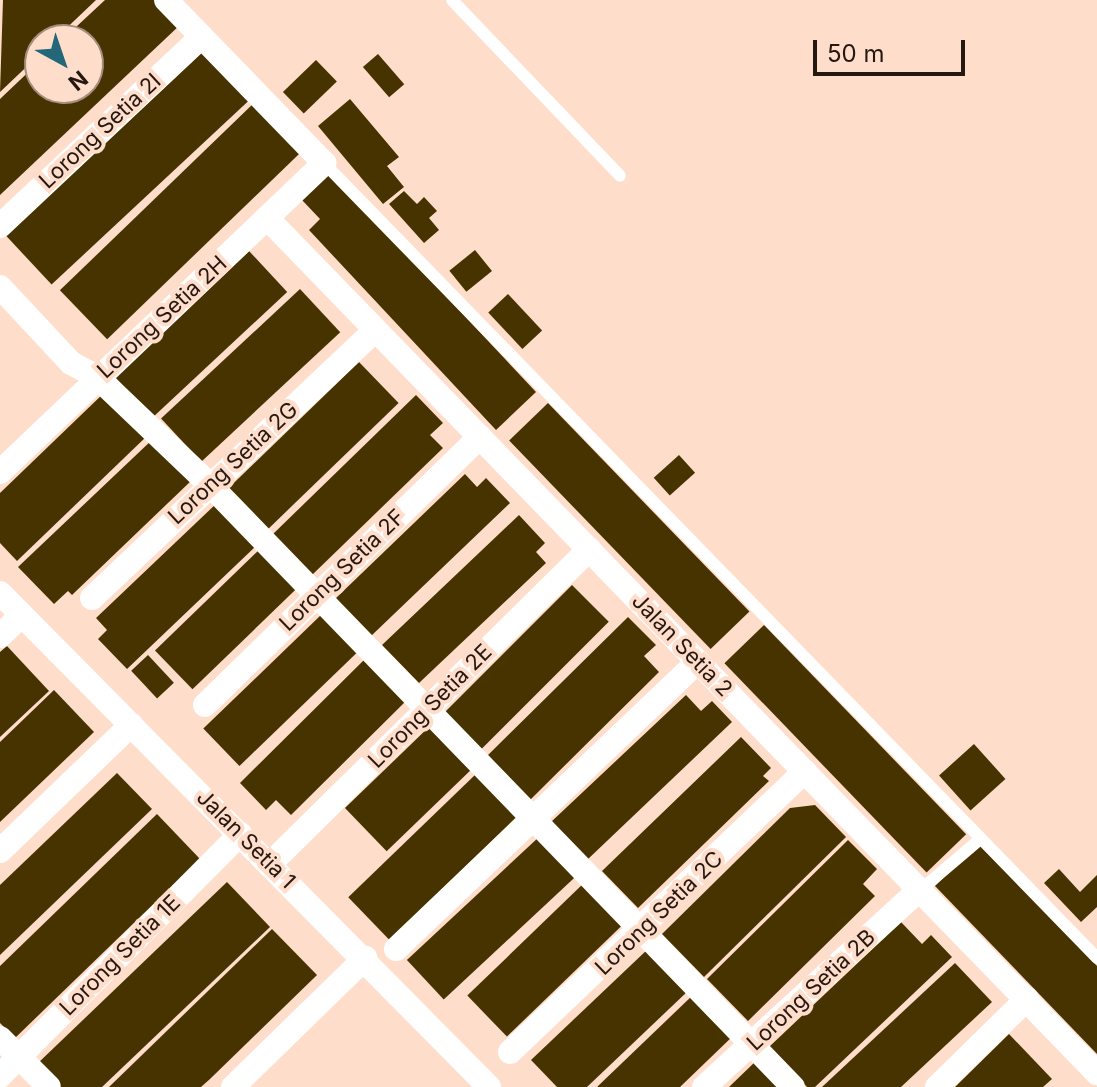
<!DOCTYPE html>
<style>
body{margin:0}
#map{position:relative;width:1097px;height:1087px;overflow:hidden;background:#ffddcb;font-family:Inter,sans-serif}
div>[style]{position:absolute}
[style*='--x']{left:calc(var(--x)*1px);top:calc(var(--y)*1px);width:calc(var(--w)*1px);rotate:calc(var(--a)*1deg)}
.building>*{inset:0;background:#473300;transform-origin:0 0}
.service>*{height:12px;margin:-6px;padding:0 6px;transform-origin:6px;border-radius:6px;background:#fff}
.minor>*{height:24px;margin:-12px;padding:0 12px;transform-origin:12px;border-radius:12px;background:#fff}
span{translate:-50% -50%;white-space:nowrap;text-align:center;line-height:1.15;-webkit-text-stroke:8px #ffddcb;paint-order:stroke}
.street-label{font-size:22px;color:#241811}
.north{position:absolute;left:24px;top:24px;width:80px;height:80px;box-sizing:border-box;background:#ffddcb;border:2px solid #a78e81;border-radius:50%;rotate:140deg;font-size:22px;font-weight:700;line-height:32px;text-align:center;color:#241811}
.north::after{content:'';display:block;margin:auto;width:28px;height:36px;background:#236779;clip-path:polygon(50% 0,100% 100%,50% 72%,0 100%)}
.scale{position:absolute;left:813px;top:40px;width:152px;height:36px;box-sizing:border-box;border:4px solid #241811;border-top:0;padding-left:10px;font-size:24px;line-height:28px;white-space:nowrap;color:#241811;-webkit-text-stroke:6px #ffddcb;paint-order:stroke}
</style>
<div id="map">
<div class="building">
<div style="clip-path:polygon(3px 0,96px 0,54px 40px,40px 40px,40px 54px,0 92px)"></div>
<div style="clip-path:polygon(105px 0,159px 0,181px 24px,0 195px,0 99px,40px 61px,40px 88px,88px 88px,88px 40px,62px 40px)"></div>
<div style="left:207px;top:48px;width:67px;height:275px;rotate:47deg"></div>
<div style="left:378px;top:54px;width:40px;height:20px;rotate:49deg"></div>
<div style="left:316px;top:60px;width:30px;height:46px;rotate:46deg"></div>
<div style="clip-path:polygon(350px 99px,399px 157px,387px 166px,404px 187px,383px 204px,318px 126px)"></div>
<div style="left:257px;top:100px;width:68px;height:274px;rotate:46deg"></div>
<div style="clip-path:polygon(330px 173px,536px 392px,496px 430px,309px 230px,320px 219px,302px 200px)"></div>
<div style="clip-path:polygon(404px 191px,417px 204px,424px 197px,437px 211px,429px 218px,439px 230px,424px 243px,389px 204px)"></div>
<div style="left:475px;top:250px;width:27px;height:33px;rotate:51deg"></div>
<div style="left:249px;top:251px;width:56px;height:184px;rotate:47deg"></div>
<div style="left:300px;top:289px;width:59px;height:190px;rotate:47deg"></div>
<div style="left:508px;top:294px;width:50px;height:27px;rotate:47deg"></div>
<div style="left:359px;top:362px;width:57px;height:182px;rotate:46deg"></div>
<div style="clip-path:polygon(106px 391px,148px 435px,17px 561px,0 543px,0 493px)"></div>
<div style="clip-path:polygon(416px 395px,443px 423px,430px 435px,443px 448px,311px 576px,272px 535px)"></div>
<div style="left:548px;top:403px;width:290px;height:54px;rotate:46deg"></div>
<div style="clip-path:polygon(153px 439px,192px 480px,72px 595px,68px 591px,54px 604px,18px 567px)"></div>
<div style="left:679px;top:455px;width:24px;height:34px;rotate:48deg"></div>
<div style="clip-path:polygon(465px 474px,477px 487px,486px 478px,510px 503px,370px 637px,335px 599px)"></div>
<div style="clip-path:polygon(218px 502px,258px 544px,127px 669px,98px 639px,107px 630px,96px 618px)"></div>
<div style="clip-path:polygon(519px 515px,545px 543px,536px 552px,546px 563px,419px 683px,382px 645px)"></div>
<div style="left:260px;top:549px;width:54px;height:146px;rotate:46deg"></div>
<div style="left:572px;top:585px;width:52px;height:180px;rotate:45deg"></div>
<div style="left:322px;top:614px;width:52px;height:165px;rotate:46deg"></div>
<div style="clip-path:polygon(628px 617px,656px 645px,644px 656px,659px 672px,530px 800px,487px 756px)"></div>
<div style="left:764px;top:625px;width:291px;height:55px;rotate:46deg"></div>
<div style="clip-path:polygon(7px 646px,49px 691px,0 737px,0 652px)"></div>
<div style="left:148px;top:655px;width:38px;height:23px;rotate:47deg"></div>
<div style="clip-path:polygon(368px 656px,409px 698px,291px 815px,276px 800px,266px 810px,240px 783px)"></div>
<div style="clip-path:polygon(54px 690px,94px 732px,0 822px,0 742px)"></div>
<div style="clip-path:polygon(686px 695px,701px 711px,712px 701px,732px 722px,587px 860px,551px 822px)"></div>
<div style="left:432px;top:724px;width:60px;height:121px;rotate:46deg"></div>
<div style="clip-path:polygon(741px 737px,771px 768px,763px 776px,769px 781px,638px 908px,602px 871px)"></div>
<div style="left:974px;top:744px;width:47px;height:47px;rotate:48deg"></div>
<div style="clip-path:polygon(117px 773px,152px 809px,0 955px,0 885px)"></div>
<div style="left:477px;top:773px;width:59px;height:179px;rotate:46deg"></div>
<div style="clip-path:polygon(815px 805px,846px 837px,704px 977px,662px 934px,790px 808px)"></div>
<div style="clip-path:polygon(157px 814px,200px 859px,15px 1038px,0 1023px,0 966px)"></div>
<div style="left:540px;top:836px;width:54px;height:182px;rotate:47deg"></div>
<div style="clip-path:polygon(848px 840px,877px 869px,863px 884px,875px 896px,748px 1021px,707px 979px)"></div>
<div style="clip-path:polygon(979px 843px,1097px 966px,1097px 1054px,935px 886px)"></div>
<div style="clip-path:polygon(1059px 869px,1080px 892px,1097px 875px,1097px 907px,1081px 922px,1044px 883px)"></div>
<div style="left:586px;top:881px;width:57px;height:165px;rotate:46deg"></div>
<div style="clip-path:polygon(227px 882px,270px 927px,102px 1087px,60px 1087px,37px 1064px)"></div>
<div style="clip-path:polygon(901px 922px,922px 944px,931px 935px,952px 957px,815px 1087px,807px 1087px,769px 1047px)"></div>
<div style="clip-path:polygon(272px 929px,317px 975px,210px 1079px,201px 1087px,109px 1087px)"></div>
<div style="clip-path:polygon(649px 948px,689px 990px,587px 1087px,557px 1087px,531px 1060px)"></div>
<div style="clip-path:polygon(955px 963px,992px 1002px,901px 1087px,822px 1087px)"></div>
<div style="clip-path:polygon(694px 994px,734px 1035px,680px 1087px,597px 1087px)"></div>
<div style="clip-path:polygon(1009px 1034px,1052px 1079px,1043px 1087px,955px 1087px)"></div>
<div style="clip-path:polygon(757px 1060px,783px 1087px,729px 1087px)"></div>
</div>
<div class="service">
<div style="--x:452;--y:0;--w:243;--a:46.3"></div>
<div style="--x:324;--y:163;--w:1109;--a:45.8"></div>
<div style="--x:918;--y:892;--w:80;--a:-40.4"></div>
</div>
<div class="minor">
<div style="--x:267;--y:218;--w:1192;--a:45.85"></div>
<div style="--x:0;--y:226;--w:276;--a:-43.2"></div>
<div style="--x:0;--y:287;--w:104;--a:46.9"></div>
<div style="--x:71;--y:363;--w:30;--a:28"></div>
<div style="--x:97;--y:377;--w:156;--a:43.7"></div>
<div style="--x:210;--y:485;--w:838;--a:45.92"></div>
<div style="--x:0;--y:472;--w:448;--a:-43.6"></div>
<div style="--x:324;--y:163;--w:227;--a:-134.1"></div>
<div style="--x:0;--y:593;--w:695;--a:45.29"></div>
<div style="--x:92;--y:598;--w:390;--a:-43.4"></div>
<div style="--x:0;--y:636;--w:30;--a:-44"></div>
<div style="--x:205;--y:705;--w:384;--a:-44.3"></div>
<div style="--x:0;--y:851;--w:182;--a:-43.9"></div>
<div style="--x:271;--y:863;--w:447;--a:-44.6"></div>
<div style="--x:396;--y:949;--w:417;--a:-43.6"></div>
<div style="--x:0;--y:1038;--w:69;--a:45"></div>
<div style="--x:510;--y:1052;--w:407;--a:-43.6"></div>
<div style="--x:0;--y:1076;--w:341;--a:-45.2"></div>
<div style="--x:233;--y:1087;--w:185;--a:-44.3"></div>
<div style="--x:704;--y:1087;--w:289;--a:-42.5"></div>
<div style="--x:937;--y:1087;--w:126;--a:-44.4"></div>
</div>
<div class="street-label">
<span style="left:100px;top:131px;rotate:-43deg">Lorong Setia 2I</span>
<span style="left:162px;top:317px;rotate:-43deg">Lorong Setia 2H</span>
<span style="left:233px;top:463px;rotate:-43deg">Lorong Setia 2G</span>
<span style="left:342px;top:570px;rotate:-44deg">Lorong Setia 2F</span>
<span style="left:682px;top:645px;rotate:46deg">Jalan Setia 2</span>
<span style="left:430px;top:706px;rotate:-45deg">Lorong Setia 2E</span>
<span style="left:246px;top:839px;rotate:45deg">Jalan Setia 1</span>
<span style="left:659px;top:913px;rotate:-44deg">Lorong Setia 2C</span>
<span style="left:120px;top:955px;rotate:-45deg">Lorong Setia 1E</span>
<span style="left:811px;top:990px;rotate:-43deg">Lorong Setia 2B</span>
</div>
<div class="north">N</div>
<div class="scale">50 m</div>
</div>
